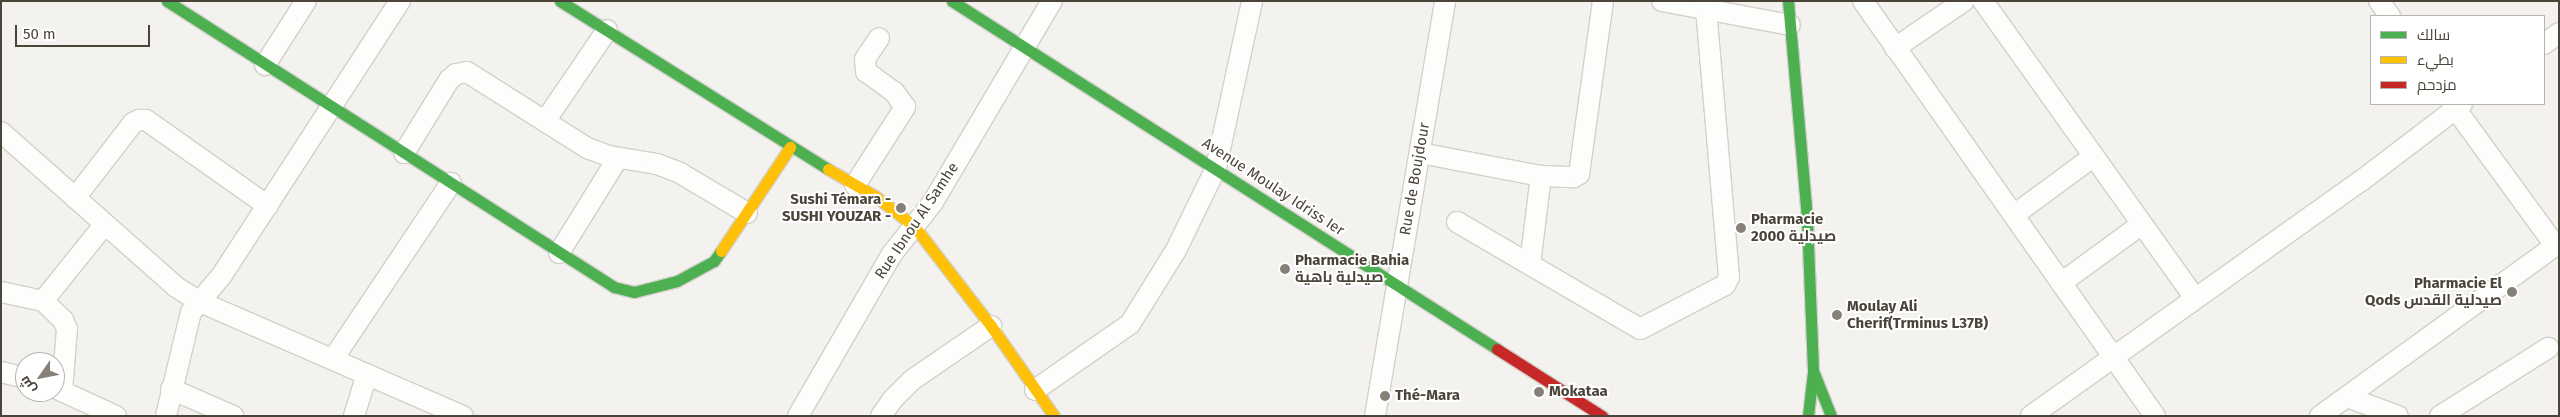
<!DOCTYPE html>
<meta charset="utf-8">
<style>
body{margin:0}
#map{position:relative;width:2560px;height:417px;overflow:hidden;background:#f4f2ee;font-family:"Fira Sans",Cairo,sans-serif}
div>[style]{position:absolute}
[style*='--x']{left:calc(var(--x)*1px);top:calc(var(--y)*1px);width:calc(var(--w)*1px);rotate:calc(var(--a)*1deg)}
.roads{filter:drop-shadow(1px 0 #d2d0cb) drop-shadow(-1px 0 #d2d0cb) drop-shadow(0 1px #d2d0cb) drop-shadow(0 -1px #d2d0cb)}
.street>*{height:20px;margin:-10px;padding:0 10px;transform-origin:10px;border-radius:10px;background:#fdfdfc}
.fast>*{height:11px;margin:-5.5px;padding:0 5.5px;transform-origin:5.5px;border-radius:5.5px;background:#4caf50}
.slow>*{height:11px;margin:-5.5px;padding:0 5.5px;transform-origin:5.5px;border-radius:5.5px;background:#ffc107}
.jam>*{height:11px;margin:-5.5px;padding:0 5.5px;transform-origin:5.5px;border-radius:5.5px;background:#c62828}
.dots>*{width:14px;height:14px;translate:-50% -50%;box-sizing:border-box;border:2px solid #fff;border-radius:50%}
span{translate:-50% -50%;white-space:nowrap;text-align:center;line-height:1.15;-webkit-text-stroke:4px #fff;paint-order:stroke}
.street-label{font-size:15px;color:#4b4439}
.poi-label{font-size:15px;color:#4b4439;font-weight:700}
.right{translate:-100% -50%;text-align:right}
.left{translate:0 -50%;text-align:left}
.frame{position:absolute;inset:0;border:2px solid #4b4439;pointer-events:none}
.legend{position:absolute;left:2370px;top:15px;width:175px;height:90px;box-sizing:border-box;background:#fff;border:1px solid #b7b4b0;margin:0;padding:6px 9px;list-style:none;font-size:15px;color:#4b4439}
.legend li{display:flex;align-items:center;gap:10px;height:25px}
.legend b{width:25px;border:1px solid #b7b4b0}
.north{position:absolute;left:15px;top:352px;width:50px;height:50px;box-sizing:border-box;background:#fff;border:1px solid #b7b4b0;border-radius:50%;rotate:237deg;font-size:14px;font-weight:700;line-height:20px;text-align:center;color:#4b4439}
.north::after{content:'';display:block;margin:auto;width:18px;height:22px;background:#868178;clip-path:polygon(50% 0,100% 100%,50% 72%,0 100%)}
.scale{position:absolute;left:15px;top:25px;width:135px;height:22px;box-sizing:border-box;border:2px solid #4b4439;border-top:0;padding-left:6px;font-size:15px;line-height:18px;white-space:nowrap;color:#4b4439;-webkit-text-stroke:4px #fff;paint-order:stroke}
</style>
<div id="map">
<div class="roads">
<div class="street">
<div style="--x:1662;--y:1;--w:130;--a:10.6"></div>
<div style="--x:1863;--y:1;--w:507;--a:54.87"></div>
<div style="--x:1983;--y:1;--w:365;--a:54.5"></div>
<div style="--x:2379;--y:1;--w:19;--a:54"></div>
<div style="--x:2544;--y:44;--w:19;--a:-36"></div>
<div style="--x:1895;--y:48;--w:83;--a:-34.3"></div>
<div style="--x:265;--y:65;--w:76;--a:-57.4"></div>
<div style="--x:2452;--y:104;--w:175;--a:53.9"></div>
<div style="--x:545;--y:121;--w:110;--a:-55.7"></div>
<div style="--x:1;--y:132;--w:234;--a:41.5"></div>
<div style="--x:176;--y:287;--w:26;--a:32"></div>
<div style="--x:198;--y:301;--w:289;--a:23.5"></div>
<div style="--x:404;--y:153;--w:86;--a:-58.3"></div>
<div style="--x:449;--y:80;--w:9;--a:-41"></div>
<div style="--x:456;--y:74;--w:11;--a:-10"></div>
<div style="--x:467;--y:72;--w:142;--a:32.3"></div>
<div style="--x:587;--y:148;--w:23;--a:20"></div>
<div style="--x:609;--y:156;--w:49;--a:9.5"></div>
<div style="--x:657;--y:164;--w:25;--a:21"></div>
<div style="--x:680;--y:173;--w:78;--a:30.8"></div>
<div style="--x:1420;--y:153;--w:123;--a:10.8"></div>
<div style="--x:1541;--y:176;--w:33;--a:2"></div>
<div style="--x:1574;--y:177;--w:6;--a:-31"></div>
<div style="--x:1579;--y:174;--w:175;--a:-82.1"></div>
<div style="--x:855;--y:185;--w:93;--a:-57.3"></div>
<div style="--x:905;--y:107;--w:19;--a:-126"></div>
<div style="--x:894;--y:92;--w:34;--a:-144"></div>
<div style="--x:866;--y:72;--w:13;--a:-94"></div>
<div style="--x:865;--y:59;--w:25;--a:-56"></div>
<div style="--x:75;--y:198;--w:95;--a:-52.3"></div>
<div style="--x:133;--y:123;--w:7;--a:-27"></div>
<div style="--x:139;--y:120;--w:7;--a:0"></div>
<div style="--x:146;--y:120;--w:149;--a:35.2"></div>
<div style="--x:2014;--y:215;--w:99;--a:-36.4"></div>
<div style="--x:1457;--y:222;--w:212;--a:30.3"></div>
<div style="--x:1640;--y:329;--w:96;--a:-27.4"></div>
<div style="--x:1725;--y:285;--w:9;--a:-63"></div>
<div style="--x:1729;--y:277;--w:270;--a:-94.9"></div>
<div style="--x:559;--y:253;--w:112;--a:-58.2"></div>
<div style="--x:1530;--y:264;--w:89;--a:-82.9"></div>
<div style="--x:2061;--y:283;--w:100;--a:-36.1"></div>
<div style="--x:1;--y:292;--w:43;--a:12.1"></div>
<div style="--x:333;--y:359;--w:212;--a:-56.2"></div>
<div style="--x:1;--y:372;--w:25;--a:14"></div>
<div style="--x:55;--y:388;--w:67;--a:24.7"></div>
<div style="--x:171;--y:389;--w:68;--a:23.5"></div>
<div style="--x:1035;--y:390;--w:116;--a:-34.8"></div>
<div style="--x:1130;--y:324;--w:87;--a:-58.1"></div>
<div style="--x:1176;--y:250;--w:91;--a:-64"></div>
<div style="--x:1216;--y:168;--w:171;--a:-77.8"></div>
<div style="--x:62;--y:391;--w:62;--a:-85.4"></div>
<div style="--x:67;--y:329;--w:10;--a:-114"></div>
<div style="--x:63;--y:320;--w:28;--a:-136"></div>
<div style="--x:43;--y:301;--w:97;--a:-51.2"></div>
<div style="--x:2347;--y:397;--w:54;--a:20.4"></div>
<div style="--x:166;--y:416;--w:107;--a:-76.5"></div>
<div style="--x:191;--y:312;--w:48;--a:-50"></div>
<div style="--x:222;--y:275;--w:327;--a:-57"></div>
<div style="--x:354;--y:416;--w:44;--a:-72.8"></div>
<div style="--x:798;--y:416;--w:187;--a:-59.9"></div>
<div style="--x:892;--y:254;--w:66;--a:-51.7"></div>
<div style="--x:933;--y:202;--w:234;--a:-59.4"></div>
<div style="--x:881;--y:416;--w:19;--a:-55"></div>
<div style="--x:892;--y:400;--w:28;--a:-45"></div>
<div style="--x:912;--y:380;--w:96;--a:-34.4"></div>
<div style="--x:1375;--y:416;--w:421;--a:-80.4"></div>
<div style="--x:2031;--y:416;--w:405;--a:-35.5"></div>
<div style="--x:2361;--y:181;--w:127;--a:-37.3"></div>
<div style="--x:2320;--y:416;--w:295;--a:-35.9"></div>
<div style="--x:2440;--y:416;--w:128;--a:-32.2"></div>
</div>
<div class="fast">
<div style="--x:167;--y:1;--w:531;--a:32.61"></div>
<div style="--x:614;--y:287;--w:21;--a:14"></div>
<div style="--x:634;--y:292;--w:44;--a:-14.3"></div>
<div style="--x:677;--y:281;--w:42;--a:-28.4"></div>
<div style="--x:714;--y:261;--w:12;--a:-55"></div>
<div style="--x:560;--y:1;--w:316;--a:32.1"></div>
<div style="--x:952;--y:1;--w:647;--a:32.56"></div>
<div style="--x:1788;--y:1;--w:220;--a:85"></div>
<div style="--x:1807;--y:220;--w:152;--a:87.7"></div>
<div style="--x:1813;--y:372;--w:44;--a:96.5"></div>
<div style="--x:1814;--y:373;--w:46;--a:68.4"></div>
</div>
<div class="slow">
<div style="--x:828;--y:169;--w:54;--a:29.9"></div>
<div style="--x:875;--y:196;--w:49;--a:37.6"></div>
<div style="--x:914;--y:226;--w:126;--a:52.4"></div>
<div style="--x:991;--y:326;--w:110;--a:55"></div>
<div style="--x:721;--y:251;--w:125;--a:-56.4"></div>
</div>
<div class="jam">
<div style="--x:1497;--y:349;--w:125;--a:32.5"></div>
</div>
</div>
<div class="dots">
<div style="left:901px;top:208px;background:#868178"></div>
<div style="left:1741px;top:228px;background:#868178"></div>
<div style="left:1285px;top:269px;background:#868178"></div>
<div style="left:2512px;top:292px;background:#868178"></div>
<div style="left:1837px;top:315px;background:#868178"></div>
<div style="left:1539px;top:392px;background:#868178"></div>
<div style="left:1385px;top:396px;background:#868178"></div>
</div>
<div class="street-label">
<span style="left:1415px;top:179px;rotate:-80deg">Rue de Boujdour</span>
<span style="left:1273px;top:187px;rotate:33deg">Avenue Moulay Idriss Ier</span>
<span style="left:917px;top:221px;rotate:-56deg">Rue Ibnou Al Samhe</span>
</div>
<div class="poi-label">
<span class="right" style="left:891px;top:208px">Sushi Témara -<br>SUSHI YOUZAR -</span>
<span class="left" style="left:1751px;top:228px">Pharmacie<br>2000 صيدلية</span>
<span class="left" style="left:1295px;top:269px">Pharmacie Bahia<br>صيدلية باهية</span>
<span class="right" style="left:2502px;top:292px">Pharmacie El<br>Qods صيدلية القدس</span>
<span class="left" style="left:1847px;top:315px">Moulay Ali<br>Cherif(Trminus L37B)</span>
<span class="left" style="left:1549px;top:392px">Mokataa</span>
<span class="left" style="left:1395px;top:396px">Thé-Mara</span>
</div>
<div class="frame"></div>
<ul class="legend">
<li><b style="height:6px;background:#4caf50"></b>سالك</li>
<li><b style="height:6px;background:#ffc107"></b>بطيء</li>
<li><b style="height:6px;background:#c62828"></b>مزدحم</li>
</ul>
<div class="north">ش</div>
<div class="scale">50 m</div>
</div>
